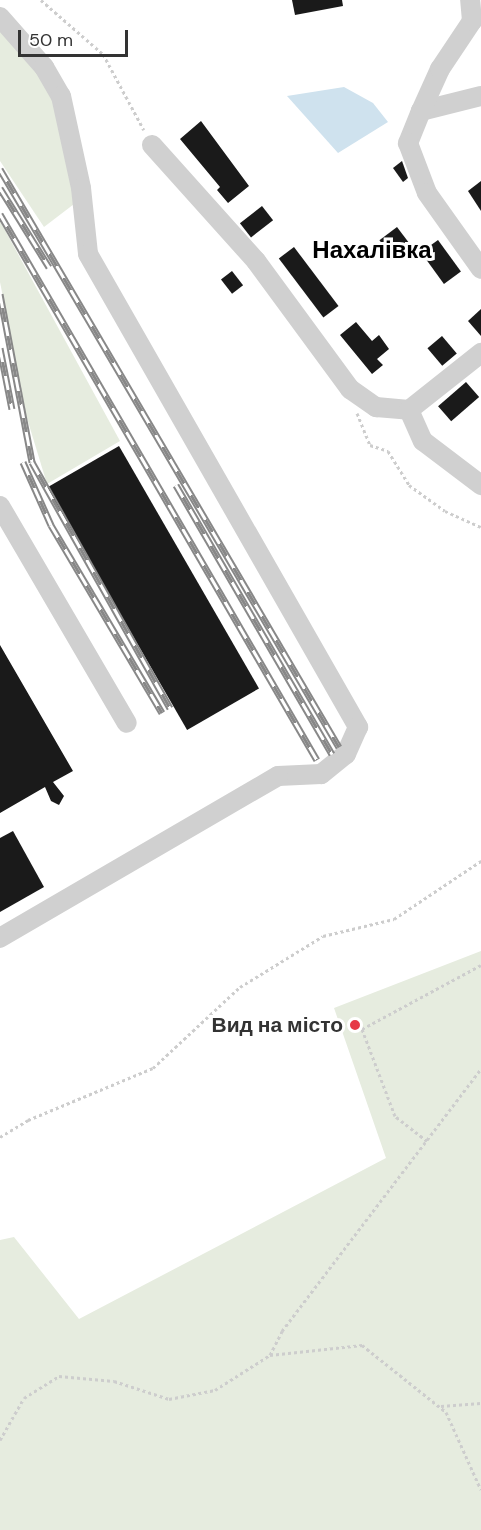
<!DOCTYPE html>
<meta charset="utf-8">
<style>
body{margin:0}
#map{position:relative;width:481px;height:1530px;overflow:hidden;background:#fff;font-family:"DM Sans",sans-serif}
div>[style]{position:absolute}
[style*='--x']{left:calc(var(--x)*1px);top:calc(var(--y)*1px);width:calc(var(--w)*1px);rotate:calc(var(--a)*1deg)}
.green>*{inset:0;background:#e6ecdf}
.water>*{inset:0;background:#cfe2ee}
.building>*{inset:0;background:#1a1a1a;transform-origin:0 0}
.path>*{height:3px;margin-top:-1.5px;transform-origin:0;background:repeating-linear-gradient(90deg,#cdcdcd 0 3px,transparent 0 6px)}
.minor>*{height:20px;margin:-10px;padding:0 10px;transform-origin:10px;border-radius:10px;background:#d0d0d0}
.rail>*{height:7px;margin-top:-3.5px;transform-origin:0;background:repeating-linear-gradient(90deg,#fff 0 14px,#888 0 28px);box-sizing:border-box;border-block:2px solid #888}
.dots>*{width:16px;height:16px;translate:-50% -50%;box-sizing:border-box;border:3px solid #fff;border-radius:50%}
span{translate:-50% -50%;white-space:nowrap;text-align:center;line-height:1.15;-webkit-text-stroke:6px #fff;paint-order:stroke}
.poi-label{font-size:21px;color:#333;font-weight:700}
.right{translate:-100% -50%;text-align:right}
.quarter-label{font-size:24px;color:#000;font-weight:700}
.scale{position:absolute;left:18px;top:30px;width:110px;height:27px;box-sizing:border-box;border:3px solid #333;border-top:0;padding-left:8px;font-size:18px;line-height:21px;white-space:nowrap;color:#333;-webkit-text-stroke:4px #fff;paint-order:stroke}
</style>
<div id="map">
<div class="green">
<div style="clip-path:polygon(0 25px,48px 80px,78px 201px,44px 227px,0 161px)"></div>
<div style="clip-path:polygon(0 221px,120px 441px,47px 484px,26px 415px,0 282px)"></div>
<div style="clip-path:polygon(481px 951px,481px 1530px,0 1530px,0 1240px,14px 1237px,79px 1319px,386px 1158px,334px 1008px)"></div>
</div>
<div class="water">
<div style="clip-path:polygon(344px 87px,373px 103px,388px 122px,338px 153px,287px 96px)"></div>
</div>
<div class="building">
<div style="clip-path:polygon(292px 0,342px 0,343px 6px,295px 15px)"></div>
<div style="clip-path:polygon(201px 121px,249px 186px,228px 203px,217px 190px,220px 187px,180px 139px)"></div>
<div style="clip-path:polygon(402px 161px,408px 178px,403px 182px,393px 168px)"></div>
<div style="clip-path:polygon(481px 181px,481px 211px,468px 191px)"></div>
<div style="left:262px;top:206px;width:18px;height:28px;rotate:52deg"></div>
<div style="left:397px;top:227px;width:21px;height:22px;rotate:53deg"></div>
<div style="left:438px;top:240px;width:39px;height:21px;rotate:54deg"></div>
<div style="left:294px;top:247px;width:74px;height:19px;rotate:53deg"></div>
<div style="left:232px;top:271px;width:18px;height:14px;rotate:52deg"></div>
<div style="clip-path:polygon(481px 309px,481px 336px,468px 321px)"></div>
<div style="clip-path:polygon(356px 322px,372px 341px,379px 335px,389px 349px,377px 359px,383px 365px,372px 374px,340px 335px)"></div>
<div style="left:442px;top:336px;width:23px;height:19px;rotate:50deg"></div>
<div style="left:466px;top:382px;width:20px;height:37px;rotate:49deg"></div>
<div style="left:119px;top:446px;width:280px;height:83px;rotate:60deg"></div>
<div style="clip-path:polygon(0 645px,73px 771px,53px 782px,64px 796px,59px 805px,51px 801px,45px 787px,0 813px)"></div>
<div style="clip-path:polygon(13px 831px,44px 887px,0 912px,0 838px)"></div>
</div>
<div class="path">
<div style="--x:41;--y:0;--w:82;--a:41.1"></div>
<div style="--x:103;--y:54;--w:86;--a:61.7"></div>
<div style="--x:357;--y:413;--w:35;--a:68"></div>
<div style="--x:370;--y:445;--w:19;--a:18"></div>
<div style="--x:388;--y:451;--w:40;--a:58"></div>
<div style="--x:409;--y:485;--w:44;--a:35.8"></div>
<div style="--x:445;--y:511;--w:39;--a:24"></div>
<div style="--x:0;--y:1137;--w:33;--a:-31"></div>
<div style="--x:28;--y:1120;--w:135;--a:-22.6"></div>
<div style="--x:153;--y:1068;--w:119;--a:-43"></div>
<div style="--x:240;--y:987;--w:97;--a:-31.6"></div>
<div style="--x:323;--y:936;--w:73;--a:-13.5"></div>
<div style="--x:394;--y:919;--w:105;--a:-33.7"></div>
<div style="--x:427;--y:1141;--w:41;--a:-142"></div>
<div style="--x:395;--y:1116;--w:93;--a:-110.8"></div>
<div style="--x:362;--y:1029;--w:135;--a:-28.3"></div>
<div style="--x:270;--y:1355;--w:93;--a:-6.2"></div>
<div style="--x:362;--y:1345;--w:107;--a:38.6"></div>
<div style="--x:446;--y:1412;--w:85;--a:65.8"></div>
<div style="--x:441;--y:1406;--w:40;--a:-4.3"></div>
<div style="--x:0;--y:1440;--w:48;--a:-60.3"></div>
<div style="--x:24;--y:1398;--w:41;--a:-32.2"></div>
<div style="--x:59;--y:1376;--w:55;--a:5.2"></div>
<div style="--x:114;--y:1381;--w:58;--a:18.1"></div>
<div style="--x:169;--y:1399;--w:47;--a:-11.1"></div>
<div style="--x:215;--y:1390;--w:65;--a:-32.5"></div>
<div style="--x:270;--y:1355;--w:27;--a:-63"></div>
<div style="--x:282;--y:1331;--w:329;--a:-52.8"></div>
</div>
<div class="minor">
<div style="--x:0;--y:17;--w:67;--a:48.7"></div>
<div style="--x:44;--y:67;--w:34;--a:60"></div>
<div style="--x:61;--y:96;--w:94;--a:77.7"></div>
<div style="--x:81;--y:188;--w:66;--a:83.9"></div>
<div style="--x:88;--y:254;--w:545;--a:60.28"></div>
<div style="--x:358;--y:727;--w:30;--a:114"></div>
<div style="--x:346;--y:754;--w:32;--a:141"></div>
<div style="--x:321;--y:774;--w:43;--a:177.3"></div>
<div style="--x:278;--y:776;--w:322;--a:149.8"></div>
<div style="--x:481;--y:96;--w:62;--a:166"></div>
<div style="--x:421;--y:111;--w:35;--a:112"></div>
<div style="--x:408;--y:143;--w:53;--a:69.2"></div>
<div style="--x:427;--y:193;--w:93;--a:54.6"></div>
<div style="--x:421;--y:111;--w:46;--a:-65.7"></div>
<div style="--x:440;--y:69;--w:58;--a:-56.3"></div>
<div style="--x:472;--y:21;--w:21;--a:-95"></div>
<div style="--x:152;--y:145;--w:156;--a:48.1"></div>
<div style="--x:256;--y:261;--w:159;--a:53.7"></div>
<div style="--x:350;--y:389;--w:32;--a:35"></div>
<div style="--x:376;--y:407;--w:33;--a:5"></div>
<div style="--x:409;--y:410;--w:34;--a:66"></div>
<div style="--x:423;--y:441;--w:73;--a:37.2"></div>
<div style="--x:409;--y:410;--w:92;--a:-38.4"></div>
<div style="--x:0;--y:506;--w:251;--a:59.7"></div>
</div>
<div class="rail">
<div style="--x:0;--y:169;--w:670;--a:59.61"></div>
<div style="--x:0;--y:188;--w:93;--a:58.2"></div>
<div style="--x:0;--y:214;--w:631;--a:59.86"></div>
<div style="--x:0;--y:294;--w:171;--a:79.2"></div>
<div style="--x:32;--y:462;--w:282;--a:60.7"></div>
<div style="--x:0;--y:348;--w:62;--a:78.9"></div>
<div style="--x:23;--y:462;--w:69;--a:66"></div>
<div style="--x:51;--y:525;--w:218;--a:59.4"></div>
<div style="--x:176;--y:485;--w:311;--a:59.9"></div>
</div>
<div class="dots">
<div style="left:355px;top:1025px;background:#e63946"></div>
</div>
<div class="poi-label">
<span class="right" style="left:343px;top:1025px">Вид на місто</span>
</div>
<div class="quarter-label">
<span style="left:372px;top:250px">Нахалівка</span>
</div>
<div class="scale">50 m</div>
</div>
